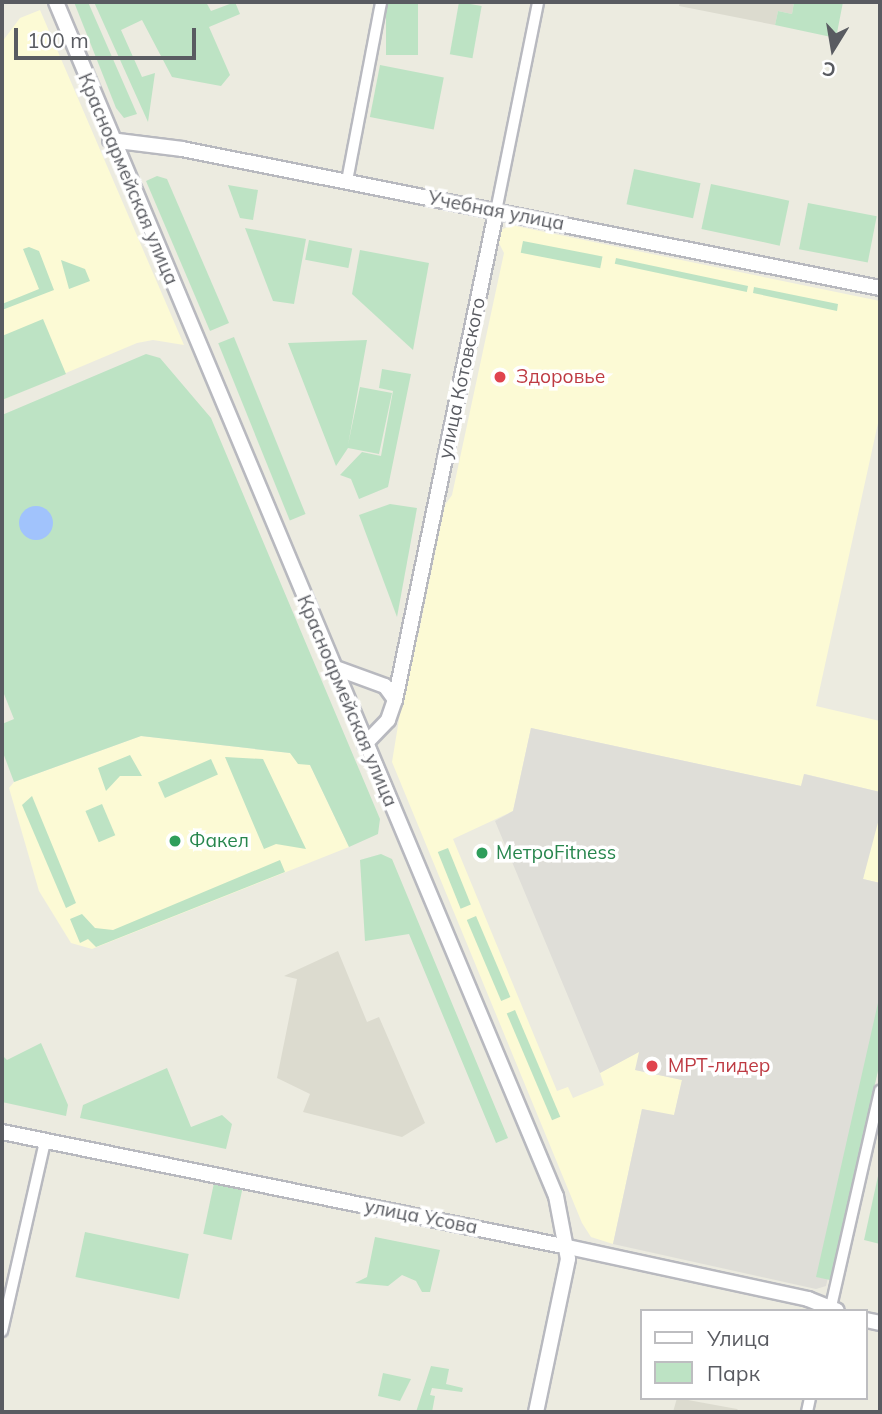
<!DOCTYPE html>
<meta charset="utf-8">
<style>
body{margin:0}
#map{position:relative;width:882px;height:1414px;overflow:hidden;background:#ecebe0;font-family:Mulish,sans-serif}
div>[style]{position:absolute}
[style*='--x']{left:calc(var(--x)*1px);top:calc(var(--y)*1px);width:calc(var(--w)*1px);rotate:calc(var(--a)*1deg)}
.commercial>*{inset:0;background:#fcfad5}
.industrial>*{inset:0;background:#dfded8}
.education>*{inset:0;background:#dcdbcf}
.green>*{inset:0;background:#bde3c4;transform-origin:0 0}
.water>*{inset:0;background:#a1c3fc}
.round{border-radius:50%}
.roads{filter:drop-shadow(2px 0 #b8b9bf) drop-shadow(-2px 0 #b8b9bf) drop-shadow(0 2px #b8b9bf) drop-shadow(0 -2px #b8b9bf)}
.street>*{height:10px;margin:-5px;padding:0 5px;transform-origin:5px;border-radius:5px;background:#fff}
.secondary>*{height:14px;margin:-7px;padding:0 7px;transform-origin:7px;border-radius:7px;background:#fff}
.dots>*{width:19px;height:19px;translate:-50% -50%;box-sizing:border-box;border:4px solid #fff;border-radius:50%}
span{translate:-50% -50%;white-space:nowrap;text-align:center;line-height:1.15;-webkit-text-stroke:7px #fff;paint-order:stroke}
.street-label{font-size:19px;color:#595b61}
.health-label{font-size:19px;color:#be3a42}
.left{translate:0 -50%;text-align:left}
.leisure-label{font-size:19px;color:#27864d}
.frame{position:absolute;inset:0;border:4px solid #595b61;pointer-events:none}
.legend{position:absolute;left:640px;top:1309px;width:228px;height:91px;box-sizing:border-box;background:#fff;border:2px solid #bdbdc0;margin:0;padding:9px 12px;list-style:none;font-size:21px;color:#595b61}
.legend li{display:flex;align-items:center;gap:14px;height:35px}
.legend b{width:35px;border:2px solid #bdbdc0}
.north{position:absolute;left:798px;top:14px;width:70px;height:70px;-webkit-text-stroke:5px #fff;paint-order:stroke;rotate:191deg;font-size:19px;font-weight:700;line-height:28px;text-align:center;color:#595b61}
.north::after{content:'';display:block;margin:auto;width:24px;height:32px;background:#595b61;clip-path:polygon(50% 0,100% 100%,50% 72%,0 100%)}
.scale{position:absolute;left:14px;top:28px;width:182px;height:32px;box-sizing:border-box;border:4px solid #595b61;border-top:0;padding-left:9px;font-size:21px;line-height:24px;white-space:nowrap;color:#595b61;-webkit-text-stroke:5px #fff;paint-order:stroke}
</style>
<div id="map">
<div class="commercial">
<div style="clip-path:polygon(40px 10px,184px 345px,153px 340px,137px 343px,2px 400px,2px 42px,20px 18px)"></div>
<div style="clip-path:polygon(511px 225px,880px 301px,880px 414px,816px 706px,880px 721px,880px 792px,805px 774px,801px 786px,531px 728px,513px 811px,453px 839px,557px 1091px,568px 1087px,573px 1098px,604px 1085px,600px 1073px,640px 1051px,636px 1070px,682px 1080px,674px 1116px,642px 1109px,613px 1244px,591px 1237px,582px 1223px,392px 762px,411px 646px,417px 641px,445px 505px,452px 495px,504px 253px,499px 243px,501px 230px)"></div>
<div style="clip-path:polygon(141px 736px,290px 753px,310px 765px,349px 847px,92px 949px,71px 943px,39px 891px,9px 788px,14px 782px)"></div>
<div style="clip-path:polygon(878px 814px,880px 815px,880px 883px,863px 879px)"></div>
</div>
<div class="industrial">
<div style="clip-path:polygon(531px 728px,801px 786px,804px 774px,880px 792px,880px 815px,863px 879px,880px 883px,880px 1062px,826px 1286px,816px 1289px,613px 1244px,642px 1109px,674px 1115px,682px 1080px,635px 1070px,639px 1052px,600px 1073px,495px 821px,513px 811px)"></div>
</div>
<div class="education">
<div style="clip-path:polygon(680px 2px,794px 2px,792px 14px,778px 11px,775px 25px,679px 6px)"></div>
<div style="clip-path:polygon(338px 951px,367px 1022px,379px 1017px,425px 1123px,402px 1137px,303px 1112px,310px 1094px,277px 1078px,297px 979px,284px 976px)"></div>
<div style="clip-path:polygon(677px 1398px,737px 1409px,740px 1412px,673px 1412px)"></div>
</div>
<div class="green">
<div style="clip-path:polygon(74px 2px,88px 2px,137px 114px,124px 118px,116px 108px)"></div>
<div style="clip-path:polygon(94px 2px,206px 2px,211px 11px,235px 2px,240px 14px,209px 27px,230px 75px,221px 86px,172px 77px,142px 20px,121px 30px,142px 77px,155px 73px,148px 122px)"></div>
<div style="left:386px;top:2px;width:32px;height:53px"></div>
<div style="left:459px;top:2px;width:23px;height:53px;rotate:10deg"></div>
<div style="clip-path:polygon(794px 2px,843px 2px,836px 38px,775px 25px,778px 11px,792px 14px)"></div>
<div style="left:380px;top:65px;width:65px;height:53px;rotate:11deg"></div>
<div style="left:634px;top:169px;width:68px;height:36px;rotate:12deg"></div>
<div style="clip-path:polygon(157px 176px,167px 179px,229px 323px,210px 331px,146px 181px)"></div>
<div style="left:711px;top:184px;width:80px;height:46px;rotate:12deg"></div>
<div style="clip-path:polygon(228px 185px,258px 190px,253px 220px,240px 218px)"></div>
<div style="left:808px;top:203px;width:70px;height:47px;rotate:11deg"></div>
<div style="clip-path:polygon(245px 228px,306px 239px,294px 304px,273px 301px)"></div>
<div style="left:309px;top:240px;width:44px;height:20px;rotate:11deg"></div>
<div style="left:523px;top:241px;width:81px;height:12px;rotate:11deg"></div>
<div style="clip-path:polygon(29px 247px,39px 251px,54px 290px,2px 310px,2px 304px,39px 289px,23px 249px)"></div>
<div style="clip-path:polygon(360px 250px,429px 263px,413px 350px,352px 294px)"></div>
<div style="left:616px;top:258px;width:135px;height:6px;rotate:12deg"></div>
<div style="clip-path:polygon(61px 260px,85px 269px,90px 281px,69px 289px)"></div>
<div style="clip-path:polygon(754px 287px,838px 304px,837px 311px,753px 293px)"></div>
<div style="clip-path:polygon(43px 319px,66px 374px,2px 400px,2px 336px)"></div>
<div style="left:234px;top:337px;width:191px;height:17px;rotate:68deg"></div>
<div style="clip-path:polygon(367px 340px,348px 445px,360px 387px,392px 393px,379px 454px,348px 448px,336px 466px,288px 343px)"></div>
<div style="clip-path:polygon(146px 354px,160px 358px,211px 418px,380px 819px,378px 834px,349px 847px,310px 765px,298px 764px,290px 753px,141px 736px,14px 782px,2px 750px,2px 724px,14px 719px,2px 689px,2px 415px)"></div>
<div style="clip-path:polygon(382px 369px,411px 374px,388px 487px,359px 499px,351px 479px,340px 475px,362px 452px,381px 456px,393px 391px,379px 388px)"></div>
<div style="clip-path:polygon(390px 504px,417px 508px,397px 617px,359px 515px)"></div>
<div style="clip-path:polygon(130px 755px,142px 776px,120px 776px,106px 791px,98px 768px)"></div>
<div style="clip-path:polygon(225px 757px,263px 759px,306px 849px,276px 844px,264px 849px)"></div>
<div style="left:211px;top:759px;width:17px;height:58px;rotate:66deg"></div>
<div style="clip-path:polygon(32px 796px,76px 903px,66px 908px,22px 805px)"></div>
<div style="left:102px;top:804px;width:34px;height:18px;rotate:67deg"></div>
<div style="left:448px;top:848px;width:61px;height:11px;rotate:68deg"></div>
<div style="clip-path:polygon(381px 854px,392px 859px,508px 1138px,496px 1143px,409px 934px,365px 941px,360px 860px)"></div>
<div style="clip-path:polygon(280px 860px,285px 872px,96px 947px,88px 939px,80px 943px,70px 919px,82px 914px,95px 928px,113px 930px)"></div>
<div style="left:476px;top:916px;width:88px;height:10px;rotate:67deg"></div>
<div style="clip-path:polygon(880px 994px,880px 1062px,830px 1280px,816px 1277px)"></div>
<div style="left:515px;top:1010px;width:116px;height:9px;rotate:67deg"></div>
<div style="clip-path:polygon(41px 1043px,68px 1105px,66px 1116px,2px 1102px,2px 1055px,7px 1060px)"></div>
<div style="clip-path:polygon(167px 1068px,191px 1127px,222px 1115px,232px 1124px,226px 1149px,80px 1118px,83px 1105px)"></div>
<div style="clip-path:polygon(880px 1167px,880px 1244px,864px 1240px)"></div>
<div style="left:214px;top:1183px;width:29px;height:52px;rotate:12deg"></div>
<div style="left:85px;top:1232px;width:106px;height:46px;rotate:12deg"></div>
<div style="clip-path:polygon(375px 1237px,440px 1250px,430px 1292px,422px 1292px,416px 1281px,402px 1275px,388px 1286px,355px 1283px,367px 1277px)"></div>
<div style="clip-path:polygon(431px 1366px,449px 1369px,446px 1384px,463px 1388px,462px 1392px,432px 1388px,430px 1395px,435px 1396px,432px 1412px,416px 1412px)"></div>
<div style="clip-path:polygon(383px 1373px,411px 1379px,400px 1401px,378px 1396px)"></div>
</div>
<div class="water">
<div class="round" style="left:19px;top:506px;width:34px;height:34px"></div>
</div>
<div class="roads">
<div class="street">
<div style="--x:347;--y:181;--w:182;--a:-79.2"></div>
<div style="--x:496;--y:211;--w:213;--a:-78.6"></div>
<div style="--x:830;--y:1311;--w:226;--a:-77.2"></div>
<div style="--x:2;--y:1331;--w:195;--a:-77.2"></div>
<div style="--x:807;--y:1412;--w:14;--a:-78"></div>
</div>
<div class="secondary">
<div style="--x:56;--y:2;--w:1294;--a:67.28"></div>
<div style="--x:556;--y:1196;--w:64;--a:79.2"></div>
<div style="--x:568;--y:1259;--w:156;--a:101.8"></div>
<div style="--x:110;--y:140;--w:73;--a:7.1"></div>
<div style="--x:182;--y:149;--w:712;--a:11.26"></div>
<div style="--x:333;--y:667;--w:55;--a:20.1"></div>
<div style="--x:385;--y:686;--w:17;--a:54"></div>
<div style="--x:365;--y:744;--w:33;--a:-46"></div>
<div style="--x:388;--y:720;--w:21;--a:-71"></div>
<div style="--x:395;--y:700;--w:499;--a:-78.3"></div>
<div style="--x:2;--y:1132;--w:578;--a:11.49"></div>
<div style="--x:568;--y:1247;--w:246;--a:12.2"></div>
<div style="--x:808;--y:1299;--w:31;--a:22"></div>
<div style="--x:866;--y:1320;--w:14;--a:12"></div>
</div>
</div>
<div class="dots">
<div style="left:500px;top:377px;background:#e0444e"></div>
<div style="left:175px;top:841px;background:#2e9e5b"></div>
<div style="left:482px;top:853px;background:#2e9e5b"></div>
<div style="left:652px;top:1066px;background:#e0444e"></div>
</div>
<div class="street-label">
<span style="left:128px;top:179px;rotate:67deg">Красноармейская улица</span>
<span style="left:496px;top:211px;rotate:11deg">Учебная улица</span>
<span style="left:462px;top:378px;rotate:-78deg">улица Котовского</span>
<span style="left:347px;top:701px;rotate:67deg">Красноармейская улица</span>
<span style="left:421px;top:1217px;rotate:11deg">улица Усова</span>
</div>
<div class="health-label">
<span class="left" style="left:516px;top:377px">Здоровье</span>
<span class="left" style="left:668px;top:1066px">МРТ-лидер</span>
</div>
<div class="leisure-label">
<span class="left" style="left:189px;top:841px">Факел</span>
<span class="left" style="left:496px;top:853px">МетроFitness</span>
</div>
<div class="frame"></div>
<ul class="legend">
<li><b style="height:9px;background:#fff"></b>Улица</li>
<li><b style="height:19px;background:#bde3c4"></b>Парк</li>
</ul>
<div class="north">С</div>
<div class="scale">100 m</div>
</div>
